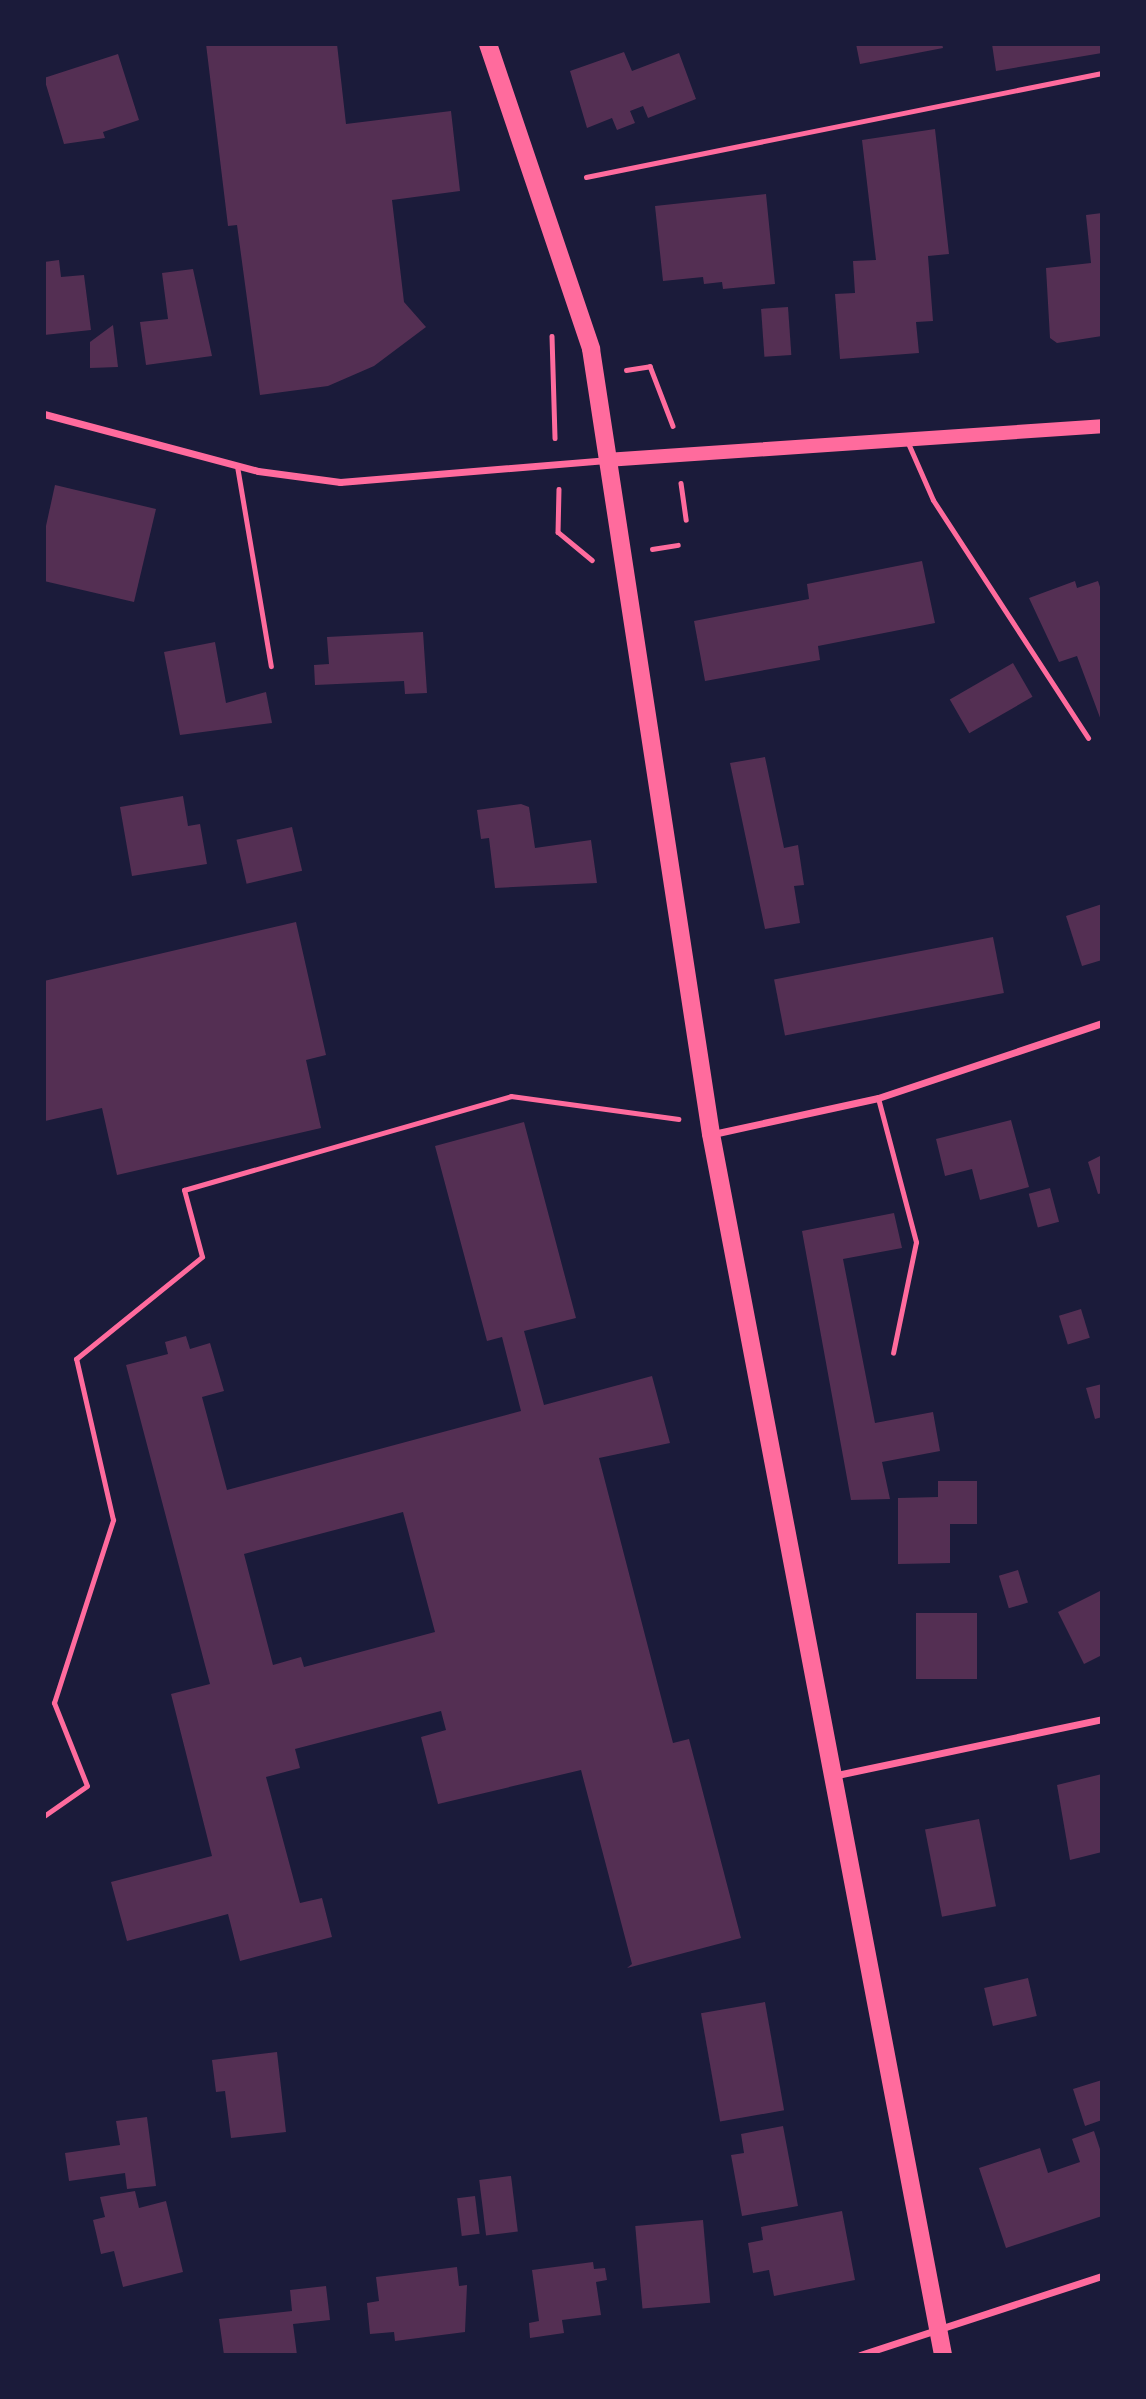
<!DOCTYPE html>
<style>
body{margin:0}
#map{position:relative;width:1146px;height:2399px;overflow:hidden;background:#1b1b3a;font-family:"Fira Sans Condensed",sans-serif}
div>[style]{position:absolute}
[style*='--x']{left:calc(var(--x)*1px);top:calc(var(--y)*1px);width:calc(var(--w)*1px);rotate:calc(var(--a)*1deg)}
.building>*{inset:0;background:#542f53;transform-origin:0 0}
.path>*{height:4.5px;margin:-2.25px;padding:0 2.25px;transform-origin:2.25px;border-radius:2.25px;background:#ff6b9d}
.service>*{height:5px;margin:-2.5px;padding:0 2.5px;transform-origin:2.5px;border-radius:2.5px;background:#ff6b9d}
.minor>*{height:7px;margin:-3.5px;padding:0 3.5px;transform-origin:3.5px;border-radius:3.5px;background:#ff6b9d}
.secondary>*{height:14px;margin:-7px;padding:0 7px;transform-origin:7px;border-radius:7px;background:#ff6b9d}
.primary>*{height:18px;margin:-9px;padding:0 9px;transform-origin:9px;border-radius:9px;background:#ff6b9d}
span{translate:-50% -50%;white-space:nowrap;text-align:center;line-height:1.15;-webkit-text-stroke:7px #1b1b3a;paint-order:stroke}
.frame{position:absolute;inset:0;border:46px solid #1b1b3a;pointer-events:none}
</style>
<div id="map">
<div class="building">
<div style="clip-path:polygon(206px 44px,337px 44px,346px 124px,451px 111px,460px 191px,392px 200px,404px 302px,426px 327px,374px 366px,328px 386px,260px 395px,237px 225px,228px 226px)"></div>
<div style="clip-path:polygon(856px 44px,942px 44px,943px 48px,860px 64px)"></div>
<div style="clip-path:polygon(992px 44px,1102px 44px,1102px 53px,996px 71px)"></div>
<div style="clip-path:polygon(624px 52px,632px 71px,679px 53px,696px 99px,648px 118px,643px 106px,630px 111px,635px 123px,617px 130px,612px 118px,587px 128px,570px 71px)"></div>
<div style="clip-path:polygon(118px 54px,139px 120px,103px 132px,105px 138px,64px 144px,44px 78px)"></div>
<div style="clip-path:polygon(935px 129px,949px 254px,928px 256px,933px 321px,916px 322px,919px 353px,840px 359px,835px 294px,855px 293px,853px 261px,876px 260px,862px 140px)"></div>
<div style="clip-path:polygon(766px 194px,775px 284px,723px 289px,722px 282px,704px 284px,703px 277px,663px 281px,655px 206px)"></div>
<div style="clip-path:polygon(1102px 213px,1102px 336px,1057px 343px,1050px 338px,1046px 268px,1091px 263px,1086px 215px)"></div>
<div style="clip-path:polygon(59px 260px,61px 277px,84px 275px,91px 330px,44px 335px,44px 262px)"></div>
<div style="clip-path:polygon(193px 269px,212px 356px,146px 365px,140px 322px,168px 319px,162px 273px)"></div>
<div style="left:788px;top:307px;width:48px;height:27px;rotate:86deg"></div>
<div style="clip-path:polygon(113px 325px,118px 367px,90px 368px,90px 342px)"></div>
<div style="clip-path:polygon(55px 485px,156px 509px,134px 602px,44px 581px,44px 535px)"></div>
<div style="clip-path:polygon(922px 561px,935px 623px,818px 646px,820px 660px,705px 681px,694px 621px,809px 599px,807px 584px)"></div>
<div style="clip-path:polygon(1075px 581px,1077px 588px,1098px 581px,1102px 593px,1102px 723px,1077px 656px,1059px 662px,1029px 598px)"></div>
<div style="clip-path:polygon(423px 632px,427px 693px,405px 694px,404px 681px,315px 685px,314px 665px,329px 664px,327px 637px)"></div>
<div style="clip-path:polygon(215px 642px,226px 703px,266px 692px,272px 723px,180px 735px,164px 652px)"></div>
<div style="left:1013px;top:663px;width:39px;height:73px;rotate:60deg"></div>
<div style="clip-path:polygon(765px 757px,784px 848px,798px 845px,804px 885px,794px 886px,800px 923px,765px 929px,730px 763px)"></div>
<div style="clip-path:polygon(183px 796px,188px 826px,200px 824px,207px 864px,132px 876px,120px 807px)"></div>
<div style="clip-path:polygon(521px 804px,529px 807px,535px 848px,591px 840px,597px 883px,495px 888px,489px 838px,481px 839px,477px 810px)"></div>
<div style="left:292px;top:827px;width:45px;height:57px;rotate:77deg"></div>
<div style="clip-path:polygon(1102px 904px,1102px 960px,1082px 966px,1066px 916px)"></div>
<div style="clip-path:polygon(296px 922px,326px 1055px,306px 1060px,321px 1128px,117px 1175px,102px 1108px,45px 1121px,44px 981px)"></div>
<div style="left:993px;top:937px;width:57px;height:223px;rotate:79deg"></div>
<div style="clip-path:polygon(1011px 1120px,1029px 1187px,980px 1200px,972px 1169px,945px 1176px,936px 1139px)"></div>
<div style="clip-path:polygon(evenodd,524px 1122px,576px 1318px,524px 1331px,544px 1405px,652px 1376px,670px 1443px,599px 1458px,673px 1743px,689px 1739px,741px 1938px,627px 1968px,632px 1964px,581px 1770px,438px 1804px,421px 1737px,446px 1730px,441px 1711px,295px 1749px,300px 1768px,266px 1777px,300px 1903px,322px 1898px,332px 1937px,240px 1961px,228px 1914px,127px 1941px,111px 1882px,212px 1856px,171px 1694px,210px 1684px,126px 1365px,168px 1354px,165px 1342px,186px 1336px,190px 1349px,210px 1343px,224px 1391px,202px 1397px,227px 1490px,521px 1411px,502px 1337px,487px 1341px,435px 1146px,524px 1122px,403px 1512px,435px 1632px,304px 1667px,301px 1657px,273px 1665px,244px 1554px,403px 1512px)"></div>
<div style="clip-path:polygon(1102px 1155px,1102px 1193px,1098px 1194px,1088px 1162px)"></div>
<div style="left:1050px;top:1188px;width:35px;height:22px;rotate:75deg"></div>
<div style="clip-path:polygon(894px 1213px,902px 1248px,843px 1259px,875px 1423px,933px 1412px,940px 1451px,882px 1462px,890px 1499px,851px 1500px,802px 1231px)"></div>
<div style="left:1081px;top:1309px;width:30px;height:23px;rotate:73deg"></div>
<div style="clip-path:polygon(1102px 1384px,1102px 1417px,1095px 1419px,1086px 1388px)"></div>
<div style="clip-path:polygon(938px 1481px,977px 1481px,977px 1524px,950px 1524px,950px 1563px,898px 1564px,898px 1498px,938px 1497px)"></div>
<div style="left:1018px;top:1570px;width:34px;height:20px;rotate:73deg"></div>
<div style="clip-path:polygon(1102px 1590px,1102px 1655px,1084px 1664px,1058px 1612px)"></div>
<div style="left:916px;top:1613px;width:61px;height:66px"></div>
<div style="clip-path:polygon(1102px 1774px,1102px 1852px,1070px 1860px,1057px 1785px)"></div>
<div style="left:979px;top:1819px;width:89px;height:55px;rotate:79deg"></div>
<div style="left:1028px;top:1978px;width:39px;height:45px;rotate:77deg"></div>
<div style="left:765px;top:2002px;width:110px;height:65px;rotate:80deg"></div>
<div style="clip-path:polygon(277px 2052px,286px 2132px,231px 2138px,225px 2091px,216px 2092px,212px 2060px)"></div>
<div style="clip-path:polygon(1102px 2080px,1102px 2120px,1085px 2126px,1073px 2089px)"></div>
<div style="clip-path:polygon(147px 2117px,156px 2186px,127px 2189px,125px 2173px,69px 2181px,65px 2153px,120px 2145px,116px 2121px)"></div>
<div style="clip-path:polygon(783px 2126px,798px 2206px,742px 2216px,731px 2155px,744px 2153px,741px 2134px)"></div>
<div style="clip-path:polygon(1094px 2131px,1102px 2155px,1102px 2216px,1006px 2248px,979px 2168px,1040px 2148px,1048px 2173px,1080px 2162px,1072px 2139px)"></div>
<div style="left:511px;top:2176px;width:56px;height:32px;rotate:83deg"></div>
<div style="clip-path:polygon(135px 2191px,139px 2208px,166px 2201px,183px 2272px,123px 2287px,114px 2251px,101px 2254px,93px 2220px,105px 2217px,100px 2197px)"></div>
<div style="left:475px;top:2196px;width:38px;height:18px;rotate:83deg"></div>
<div style="clip-path:polygon(842px 2211px,855px 2280px,774px 2296px,769px 2270px,753px 2273px,748px 2243px,763px 2240px,761px 2227px)"></div>
<div style="left:703px;top:2220px;width:83px;height:68px;rotate:85deg"></div>
<div style="clip-path:polygon(593px 2262px,594px 2269px,605px 2268px,607px 2280px,596px 2282px,601px 2315px,562px 2320px,564px 2333px,530px 2338px,529px 2323px,539px 2321px,532px 2270px)"></div>
<div style="clip-path:polygon(457px 2267px,459px 2286px,467px 2285px,465px 2332px,395px 2341px,394px 2332px,370px 2334px,367px 2303px,379px 2301px,376px 2277px)"></div>
<div style="clip-path:polygon(326px 2286px,330px 2320px,293px 2324px,297px 2355px,224px 2355px,219px 2319px,292px 2311px,290px 2290px)"></div>
</div>
<div class="path">
<div style="--x:586;--y:177;--w:526;--a:-11.4"></div>
<div style="--x:552;--y:336;--w:102;--a:88.3"></div>
<div style="--x:626;--y:370;--w:24;--a:-9"></div>
<div style="--x:650;--y:366;--w:64;--a:69"></div>
<div style="--x:681;--y:483;--w:37;--a:82"></div>
<div style="--x:559;--y:489;--w:43;--a:91.3"></div>
<div style="--x:558;--y:532;--w:44;--a:39.5"></div>
<div style="--x:652;--y:549;--w:26;--a:-9"></div>
<div style="--x:44;--y:1816;--w:52;--a:-34.9"></div>
<div style="--x:87;--y:1786;--w:89;--a:-111.7"></div>
<div style="--x:54;--y:1703;--w:192;--a:-72.1"></div>
<div style="--x:113;--y:1520;--w:165;--a:-102.9"></div>
<div style="--x:76;--y:1359;--w:162;--a:-39"></div>
<div style="--x:202;--y:1257;--w:69;--a:-105"></div>
<div style="--x:184;--y:1190;--w:340;--a:-16"></div>
<div style="--x:511;--y:1096;--w:169;--a:7.8"></div>
</div>
<div class="service">
<div style="--x:908;--y:443;--w:62;--a:66.3"></div>
<div style="--x:933;--y:500;--w:284;--a:56.9"></div>
<div style="--x:237;--y:466;--w:203;--a:80.4"></div>
<div style="--x:878;--y:1098;--w:149;--a:75.2"></div>
<div style="--x:916;--y:1242;--w:113;--a:101.7"></div>
</div>
<div class="minor">
<div style="--x:44;--y:414;--w:221;--a:14.9"></div>
<div style="--x:258;--y:471;--w:83;--a:7.6"></div>
<div style="--x:340;--y:482;--w:267;--a:-4.7"></div>
<div style="--x:713;--y:1134;--w:169;--a:-12.3"></div>
<div style="--x:878;--y:1098;--w:236;--a:-18.5"></div>
<div style="--x:837;--y:1775;--w:271;--a:-11.9"></div>
<div style="--x:860;--y:2355;--w:255;--a:-18.1"></div>
</div>
<div class="secondary">
<div style="--x:606;--y:460;--w:497;--a:-3.9"></div>
</div>
<div class="primary">
<div style="--x:488;--y:44;--w:322;--a:71.3"></div>
<div style="--x:591;--y:349;--w:794;--a:81.31"></div>
<div style="--x:711;--y:1134;--w:1243;--a:79.24"></div>
</div>
<div class="frame"></div>
</div>
